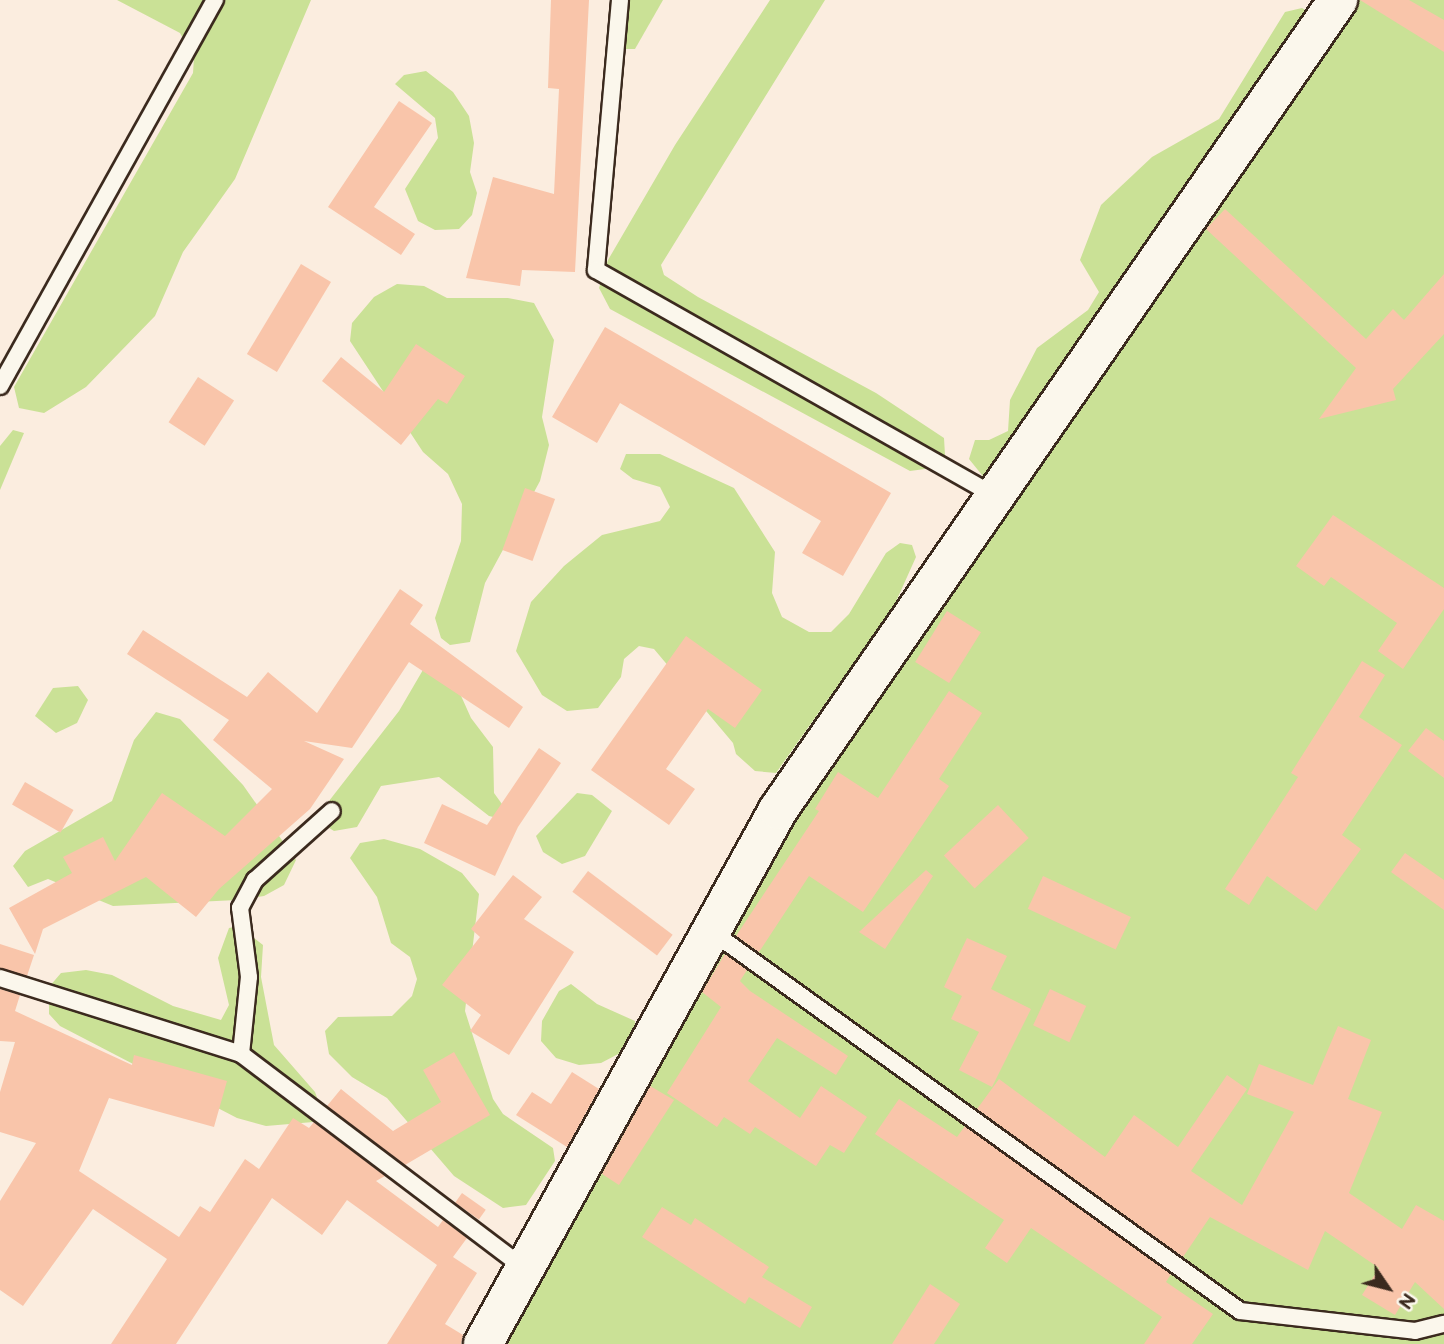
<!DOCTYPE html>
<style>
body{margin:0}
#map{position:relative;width:1444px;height:1344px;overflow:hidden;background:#fbeddf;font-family:"Balsamiq Sans",sans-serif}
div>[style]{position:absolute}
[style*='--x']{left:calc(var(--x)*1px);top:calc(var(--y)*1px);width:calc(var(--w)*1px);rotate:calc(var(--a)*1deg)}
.green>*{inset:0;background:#cae196}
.building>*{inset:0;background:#f9c5aa;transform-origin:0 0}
.roads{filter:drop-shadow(2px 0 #3b2a1e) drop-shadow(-2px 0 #3b2a1e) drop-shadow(0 2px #3b2a1e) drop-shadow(0 -2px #3b2a1e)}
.lane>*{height:16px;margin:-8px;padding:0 8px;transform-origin:8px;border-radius:8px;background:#fbf7ec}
.secondary>*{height:38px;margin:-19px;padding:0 19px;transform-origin:19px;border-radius:19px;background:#fbf7ec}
span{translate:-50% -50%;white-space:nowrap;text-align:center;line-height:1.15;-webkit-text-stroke:6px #fbf7ec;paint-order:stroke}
.north{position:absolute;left:1353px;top:1253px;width:70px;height:70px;-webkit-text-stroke:5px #fbf7ec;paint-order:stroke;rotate:125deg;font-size:19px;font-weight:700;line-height:28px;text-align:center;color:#3b2a1e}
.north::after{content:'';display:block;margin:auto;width:24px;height:32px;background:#3b2a1e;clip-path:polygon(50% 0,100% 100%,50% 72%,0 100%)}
</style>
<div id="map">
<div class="green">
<div style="clip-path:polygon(117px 0,311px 0,235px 179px,183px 252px,155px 316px,86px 387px,44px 413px,19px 408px,14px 387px,193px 73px,194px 58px,180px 33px)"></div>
<div style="clip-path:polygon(611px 0,663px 0,635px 49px,626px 49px,611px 28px)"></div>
<div style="clip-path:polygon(770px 0,825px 0,661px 265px,664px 275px,698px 297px,876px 393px,944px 438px,945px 455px,925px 469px,910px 471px,610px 309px,599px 288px,608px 260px,675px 145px)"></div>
<div style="clip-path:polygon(1335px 0,1444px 0,1444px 1344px,483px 1344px,990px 485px,969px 459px,975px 440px,989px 440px,1008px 431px,1010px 400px,1037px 348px,1088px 310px,1099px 292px,1080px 260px,1101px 205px,1152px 157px,1219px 119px,1285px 12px,1302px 8px,1310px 13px)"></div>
<div style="clip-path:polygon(426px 71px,453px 92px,469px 116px,474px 143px,470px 172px,477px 193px,472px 215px,459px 229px,435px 230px,418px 221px,405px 189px,438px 138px,435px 118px,395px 84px,404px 75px)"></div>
<div style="clip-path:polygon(397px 284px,424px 286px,447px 298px,508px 298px,534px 303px,554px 340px,542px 417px,549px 445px,540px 481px,485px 583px,470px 642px,450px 645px,441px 638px,435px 618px,461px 541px,462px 504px,448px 474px,423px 452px,350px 341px,352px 323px,374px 297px)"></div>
<div style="clip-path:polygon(13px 430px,24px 433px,0 490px,0 446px)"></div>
<div style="clip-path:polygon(626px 454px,660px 454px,734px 488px,775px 552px,772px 593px,782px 617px,809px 632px,831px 632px,849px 614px,886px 553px,900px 543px,912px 545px,916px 557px,894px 606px,776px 773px,755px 771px,736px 754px,733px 743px,654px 649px,639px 646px,624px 659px,621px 677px,598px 708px,567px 711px,542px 695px,516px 651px,531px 602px,564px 566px,602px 535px,660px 521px,670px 507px,660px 487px,633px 479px,620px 469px)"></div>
<div style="clip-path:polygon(444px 658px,471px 718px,493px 747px,494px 793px,507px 811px,502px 819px,489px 816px,439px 777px,381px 786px,357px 827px,334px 831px,315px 819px,399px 711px,427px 663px)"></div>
<div style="clip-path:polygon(78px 686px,88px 700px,77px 723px,56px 733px,35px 716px,53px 688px)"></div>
<div style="clip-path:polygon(156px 712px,180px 719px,243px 785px,296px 860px,284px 885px,264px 896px,237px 900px,113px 906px,48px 879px,28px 887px,13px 866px,25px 851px,112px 801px,134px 740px)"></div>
<div style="clip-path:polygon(577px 793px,592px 795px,612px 811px,585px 856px,562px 864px,543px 852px,536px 836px)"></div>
<div style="clip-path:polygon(384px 839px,420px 849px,462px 873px,479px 894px,465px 1011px,493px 1099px,503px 1114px,553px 1148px,555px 1161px,526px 1205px,503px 1208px,454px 1176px,387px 1098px,352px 1077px,329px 1054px,325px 1031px,338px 1017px,392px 1016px,412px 996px,417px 979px,410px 957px,391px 943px,377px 897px,350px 858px,360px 843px)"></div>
<div style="clip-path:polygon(239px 926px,263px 945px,261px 977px,274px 1045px,315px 1092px,319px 1103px,313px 1122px,266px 1126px,237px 1118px,60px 1026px,49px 1014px,49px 987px,61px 973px,86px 970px,112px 975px,173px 1006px,221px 1020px,229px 1005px,218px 958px,229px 928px)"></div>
<div style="clip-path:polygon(571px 984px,597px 1004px,635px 1021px,634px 1040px,622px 1052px,601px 1063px,579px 1065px,556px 1058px,541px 1041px,542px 1021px,559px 991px)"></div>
</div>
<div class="building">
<div style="clip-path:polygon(551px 0,589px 0,575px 272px,522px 270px,520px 286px,466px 278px,493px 177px,554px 194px,559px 89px,548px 88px)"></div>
<div style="clip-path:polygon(1360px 0,1409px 0,1444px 20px,1444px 52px)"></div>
<div style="clip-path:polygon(399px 101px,432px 123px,374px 207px,415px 234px,401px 255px,328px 207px)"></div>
<div style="clip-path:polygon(1225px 209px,1366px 339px,1393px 309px,1404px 320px,1444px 274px,1444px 334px,1393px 389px,1396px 400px,1319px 419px,1356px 368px,1206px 229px)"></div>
<div style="left:301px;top:264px;width:35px;height:105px;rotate:31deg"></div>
<div style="clip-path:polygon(605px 327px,891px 493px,843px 576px,802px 553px,821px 521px,620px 403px,597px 443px,552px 417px)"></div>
<div style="clip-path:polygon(416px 344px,465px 376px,447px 404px,438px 399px,401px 445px,322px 381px,341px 357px,384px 392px)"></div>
<div style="left:198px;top:377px;width:43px;height:54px;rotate:33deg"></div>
<div style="left:525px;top:488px;width:32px;height:66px;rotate:20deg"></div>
<div style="clip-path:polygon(1333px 515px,1444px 588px,1444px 609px,1403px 669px,1378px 651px,1397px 623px,1331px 577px,1324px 586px,1296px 566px)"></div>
<div style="clip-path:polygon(400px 589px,423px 605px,410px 624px,523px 707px,509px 728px,409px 662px,352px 748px,304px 741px,344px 759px,310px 809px,219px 889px,196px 917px,146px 877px,43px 929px,35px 954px,9px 908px,72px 873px,63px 857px,103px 837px,115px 861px,162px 793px,225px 836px,272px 789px,213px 740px,229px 720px,127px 654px,143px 630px,247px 697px,268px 672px,317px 713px)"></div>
<div style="left:947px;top:611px;width:40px;height:60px;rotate:32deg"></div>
<div style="clip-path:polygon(686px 636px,762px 690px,735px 728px,708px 709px,666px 769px,695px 789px,669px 825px,591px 770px)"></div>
<div style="clip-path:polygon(1362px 661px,1385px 675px,1359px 717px,1402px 745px,1342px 835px,1361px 849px,1316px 911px,1267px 876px,1249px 905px,1225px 889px,1298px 777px,1291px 773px)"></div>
<div style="clip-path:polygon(949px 691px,982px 713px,939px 779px,949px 786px,863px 912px,809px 876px,759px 952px,736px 936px,819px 811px,815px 809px,838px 772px,878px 798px)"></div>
<div style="clip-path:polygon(1426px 728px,1444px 741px,1444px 778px,1408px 751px)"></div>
<div style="clip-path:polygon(539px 748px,561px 763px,518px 827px,495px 876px,424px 843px,442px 804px,487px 825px)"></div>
<div style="left:25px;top:782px;width:56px;height:26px;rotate:30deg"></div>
<div style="left:998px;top:805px;width:45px;height:74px;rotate:47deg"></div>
<div style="clip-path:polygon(1405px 853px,1444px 880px,1444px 910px,1391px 872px)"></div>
<div style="clip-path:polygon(926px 870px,933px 876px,885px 949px,859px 932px)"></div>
<div style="left:588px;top:871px;width:106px;height:26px;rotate:37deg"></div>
<div style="clip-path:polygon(513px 875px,542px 897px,524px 919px,574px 952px,509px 1055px,470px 1031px,481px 1015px,442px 985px,480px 937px,471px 929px)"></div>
<div style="left:1043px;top:876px;width:97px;height:36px;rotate:25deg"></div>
<div style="clip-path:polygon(967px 938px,1007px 956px,991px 989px,1031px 1009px,992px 1087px,959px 1070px,979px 1032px,951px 1019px,962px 996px,944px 987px)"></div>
<div style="clip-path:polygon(0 944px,34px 955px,27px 976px,0 968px)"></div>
<div style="clip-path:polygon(725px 954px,747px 970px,740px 981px,750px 991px,848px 1056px,836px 1075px,777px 1038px,748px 1081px,800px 1118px,821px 1086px,867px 1117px,844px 1153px,830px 1145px,816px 1166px,755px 1127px,750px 1134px,724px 1117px,717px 1127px,667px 1093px,721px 1007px,702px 992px)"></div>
<div style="clip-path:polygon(0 989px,20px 995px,15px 1011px,132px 1065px,134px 1055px,227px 1081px,214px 1127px,109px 1098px,79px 1171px,179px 1237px,200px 1206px,210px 1212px,245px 1159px,259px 1169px,293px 1118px,309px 1128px,314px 1122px,385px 1176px,376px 1181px,438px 1227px,443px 1220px,467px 1238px,453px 1257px,477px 1273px,445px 1324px,463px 1335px,461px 1344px,387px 1344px,437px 1265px,347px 1200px,322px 1235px,272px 1198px,176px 1344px,111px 1344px,167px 1259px,93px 1209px,23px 1306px,0 1290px,0 1201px,36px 1143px,0 1132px,0 1092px,15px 1042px,0 1041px)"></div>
<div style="left:1050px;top:989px;width:40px;height:40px;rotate:25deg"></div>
<div style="clip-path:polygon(1338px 1026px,1371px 1040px,1348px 1099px,1382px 1112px,1349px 1193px,1402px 1229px,1416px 1205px,1444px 1221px,1444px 1309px,1415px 1282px,1395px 1315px,1362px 1295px,1379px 1268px,1325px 1231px,1308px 1270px,1210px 1217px,1183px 1257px,977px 1109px,999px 1079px,1105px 1157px,1134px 1115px,1178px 1147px,1227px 1075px,1247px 1089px,1191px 1171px,1242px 1205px,1294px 1112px,1247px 1094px,1259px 1064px,1313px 1085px)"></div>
<div style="clip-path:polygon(454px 1052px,490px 1115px,405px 1165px,327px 1106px,341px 1089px,393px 1131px,441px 1102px,423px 1070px)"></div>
<div style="clip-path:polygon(572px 1072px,599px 1089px,567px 1147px,516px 1115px,532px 1092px,551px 1104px)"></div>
<div style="clip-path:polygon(650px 1086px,674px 1100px,619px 1185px,602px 1174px)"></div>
<div style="clip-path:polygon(899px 1099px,957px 1137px,965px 1126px,1171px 1274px,1166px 1282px,1213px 1314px,1192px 1344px,1144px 1344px,1162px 1317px,1031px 1228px,1007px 1263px,985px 1248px,1004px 1220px,875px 1134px)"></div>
<div style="left:462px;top:1193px;width:29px;height:12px;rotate:35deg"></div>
<div style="clip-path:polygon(662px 1207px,691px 1225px,695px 1218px,769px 1267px,762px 1277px,812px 1307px,800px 1328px,749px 1297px,745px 1304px,642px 1237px)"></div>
<div style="clip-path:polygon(930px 1284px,960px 1304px,934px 1344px,892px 1344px)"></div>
</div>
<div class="roads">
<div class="lane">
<div style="--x:620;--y:0;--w:271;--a:95.1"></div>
<div style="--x:596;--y:270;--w:459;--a:29.5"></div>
<div style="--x:0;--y:386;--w:442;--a:-60.9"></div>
<div style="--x:711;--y:931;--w:651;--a:35.69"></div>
<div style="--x:1240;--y:1311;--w:176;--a:6.5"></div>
<div style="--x:1415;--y:1331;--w:30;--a:-14"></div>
<div style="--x:0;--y:978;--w:253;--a:17.5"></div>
<div style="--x:241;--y:1054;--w:355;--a:37.1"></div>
<div style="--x:241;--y:1054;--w:77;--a:-84.1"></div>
<div style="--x:249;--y:977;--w:70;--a:-97.4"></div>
<div style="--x:240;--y:908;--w:32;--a:-62"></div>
<div style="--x:255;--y:880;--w:103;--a:-41.9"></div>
</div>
<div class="secondary">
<div style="--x:483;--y:1344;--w:610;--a:-61.08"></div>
<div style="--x:778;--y:810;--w:985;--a:-55.34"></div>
</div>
</div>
<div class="north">N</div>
</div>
